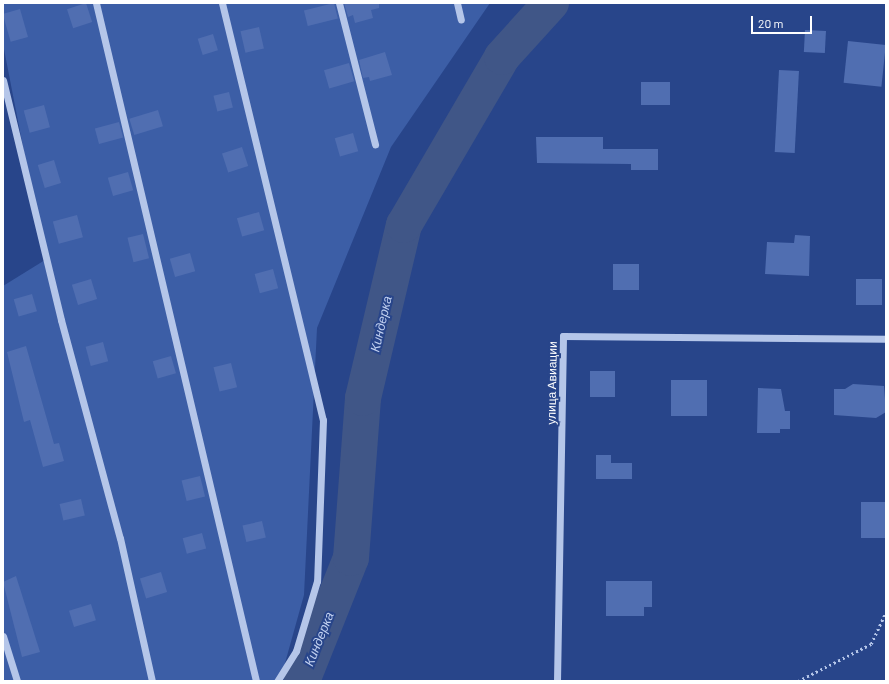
<!DOCTYPE html>
<meta charset="utf-8">
<style>
body{margin:0}
#map{position:relative;width:889px;height:684px;overflow:hidden;background:#28458a;font-family:Barlow,sans-serif}
div>[style]{position:absolute}
[style*='--x']{left:calc(var(--x)*1px);top:calc(var(--y)*1px);width:calc(var(--w)*1px);rotate:calc(var(--a)*1deg)}
.green>*{inset:0;background:#3c5ea6}
.river>*{height:36px;margin:-18px;padding:0 18px;transform-origin:18px;border-radius:18px;background:#405687}
.building>*{inset:0;background:#506eb1;transform-origin:0 0}
.path>*{height:2.5px;margin-top:-1.25px;transform-origin:0;background:repeating-linear-gradient(90deg,#b5c6e9 0 2px,transparent 0 5px)}
.minor>*{height:7px;margin:-3.5px;padding:0 3.5px;transform-origin:3.5px;border-radius:3.5px;background:#b5c6e9}
span{translate:-50% -50%;white-space:nowrap;text-align:center;line-height:1.15;-webkit-text-stroke:4px #28458a;paint-order:stroke}
.street-label{font-size:12px;color:#fff}
.water-label{font-size:13px;color:#c1d0f0;font-style:italic}
.frame{position:absolute;inset:0;border:4px solid #fff;pointer-events:none}
.scale{position:absolute;left:751px;top:16px;width:61px;height:18px;box-sizing:border-box;border:2px solid #fff;border-top:0;padding-left:5px;font-size:12px;line-height:14px;white-space:nowrap;color:#fff;-webkit-text-stroke:3px #28458a;paint-order:stroke}
</style>
<div id="map">
<div class="green">
<div style="clip-path:polygon(3px 3px,490px 3px,391px 147px,317px 328px,304px 595px,280px 681px,3px 681px,3px 286px,45px 260px,3px 44px)"></div>
</div>
<div class="river">
<div style="--x:302;--y:681;--w:132;--a:-68.3"></div>
<div style="--x:351;--y:558;--w:160;--a:-85.7"></div>
<div style="--x:363;--y:398;--w:178;--a:-76.7"></div>
<div style="--x:404;--y:225;--w:194;--a:-59.7"></div>
<div style="--x:502;--y:57;--w:73;--a:-47.8"></div>
</div>
<div class="building">
<div style="left:86px;top:3px;width:20px;height:20px;rotate:72deg"></div>
<div style="left:334px;top:3px;width:16px;height:31px;rotate:76deg"></div>
<div style="clip-path:polygon(344px 3px,379px 3px,379px 8px,371px 10px,373px 18px,355px 23px,353px 15px,348px 17px)"></div>
<div style="left:20px;top:9px;width:29px;height:18px;rotate:74deg"></div>
<div style="left:259px;top:27px;width:22px;height:19px;rotate:77deg"></div>
<div style="left:805px;top:30px;width:21px;height:22px;rotate:3deg"></div>
<div style="left:213px;top:34px;width:17px;height:16px;rotate:73deg"></div>
<div style="left:848px;top:41px;width:38px;height:42px;rotate:6deg"></div>
<div style="clip-path:polygon(385px 52px,392px 75px,370px 81px,369px 77px,363px 78px,359px 60px)"></div>
<div style="left:349px;top:63px;width:19px;height:26px;rotate:74deg"></div>
<div style="left:779px;top:70px;width:20px;height:82px;rotate:3deg"></div>
<div style="left:641px;top:82px;width:29px;height:23px"></div>
<div style="left:229px;top:92px;width:16px;height:16px;rotate:76deg"></div>
<div style="left:44px;top:105px;width:23px;height:21px;rotate:75deg"></div>
<div style="left:158px;top:110px;width:17px;height:30px;rotate:73deg"></div>
<div style="left:119px;top:122px;width:16px;height:25px;rotate:75deg"></div>
<div style="left:353px;top:133px;width:19px;height:19px;rotate:74deg"></div>
<div style="clip-path:polygon(536px 137px,603px 137px,603px 149px,658px 149px,658px 170px,631px 170px,631px 164px,537px 163px)"></div>
<div style="left:242px;top:147px;width:20px;height:21px;rotate:72deg"></div>
<div style="left:54px;top:160px;width:24px;height:17px;rotate:73deg"></div>
<div style="left:128px;top:172px;width:19px;height:21px;rotate:74deg"></div>
<div style="left:259px;top:212px;width:19px;height:23px;rotate:74deg"></div>
<div style="left:77px;top:215px;width:23px;height:25px;rotate:75deg"></div>
<div style="left:143px;top:234px;width:25px;height:16px;rotate:76deg"></div>
<div style="clip-path:polygon(795px 235px,810px 236px,809px 276px,765px 274px,767px 242px,794px 243px)"></div>
<div style="left:190px;top:253px;width:19px;height:21px;rotate:74deg"></div>
<div style="left:613px;top:264px;width:26px;height:26px"></div>
<div style="left:273px;top:269px;width:20px;height:19px;rotate:75deg"></div>
<div style="left:91px;top:279px;width:21px;height:20px;rotate:73deg"></div>
<div style="left:856px;top:279px;width:26px;height:26px"></div>
<div style="left:32px;top:294px;width:18px;height:19px;rotate:74deg"></div>
<div style="left:103px;top:342px;width:20px;height:18px;rotate:75deg"></div>
<div style="clip-path:polygon(26px 346px,54px 444px,59px 443px,64px 461px,43px 467px,30px 420px,24px 422px,7px 352px)"></div>
<div style="left:171px;top:356px;width:18px;height:19px;rotate:74deg"></div>
<div style="left:231px;top:363px;width:25px;height:18px;rotate:76deg"></div>
<div style="left:590px;top:371px;width:25px;height:26px"></div>
<div style="left:671px;top:380px;width:36px;height:36px"></div>
<div style="clip-path:polygon(853px 384px,884px 386px,886px 412px,876px 418px,834px 415px,834px 389px,845px 389px)"></div>
<div style="clip-path:polygon(758px 388px,781px 389px,785px 411px,790px 411px,790px 429px,780px 429px,780px 433px,757px 433px)"></div>
<div style="clip-path:polygon(596px 455px,611px 455px,611px 463px,632px 463px,632px 479px,596px 479px)"></div>
<div style="left:200px;top:476px;width:21px;height:19px;rotate:76deg"></div>
<div style="left:81px;top:499px;width:17px;height:22px;rotate:77deg"></div>
<div style="left:861px;top:502px;width:25px;height:36px"></div>
<div style="left:262px;top:521px;width:17px;height:20px;rotate:77deg"></div>
<div style="left:202px;top:533px;width:16px;height:20px;rotate:75deg"></div>
<div style="left:161px;top:572px;width:21px;height:22px;rotate:73deg"></div>
<div style="clip-path:polygon(16px 576px,40px 652px,22px 657px,3px 582px)"></div>
<div style="clip-path:polygon(606px 581px,652px 581px,652px 607px,644px 607px,644px 616px,606px 616px)"></div>
<div style="left:91px;top:604px;width:17px;height:23px;rotate:73deg"></div>
</div>
<div class="path">
<div style="--x:798;--y:681;--w:82;--a:-26.9"></div>
<div style="--x:871;--y:644;--w:35;--a:-65"></div>
</div>
<div class="minor">
<div style="--x:96;--y:3;--w:697;--a:76.72"></div>
<div style="--x:222;--y:3;--w:429;--a:76.4"></div>
<div style="--x:323;--y:420;--w:161;--a:92.1"></div>
<div style="--x:317;--y:581;--w:73;--a:106.7"></div>
<div style="--x:296;--y:651;--w:36;--a:122"></div>
<div style="--x:339;--y:3;--w:146;--a:75.7"></div>
<div style="--x:457;--y:3;--w:17;--a:77"></div>
<div style="--x:3;--y:80;--w:247;--a:76.4"></div>
<div style="--x:61;--y:320;--w:226;--a:74.9"></div>
<div style="--x:120;--y:538;--w:147;--a:77.4"></div>
<div style="--x:3;--y:636;--w:47;--a:72.7"></div>
<div style="--x:557;--y:681;--w:345;--a:-89"></div>
<div style="--x:563;--y:336;--w:323;--a:0.5"></div>
</div>
<div class="street-label">
<span style="left:552px;top:383px;rotate:-89deg">улица Авиации</span>
</div>
<div class="water-label">
<span style="left:381px;top:324px;rotate:-77deg">Киндерка</span>
<span style="left:319px;top:639px;rotate:-68deg">Киндерка</span>
</div>
<div class="frame"></div>
<div class="scale">20 m</div>
</div>
